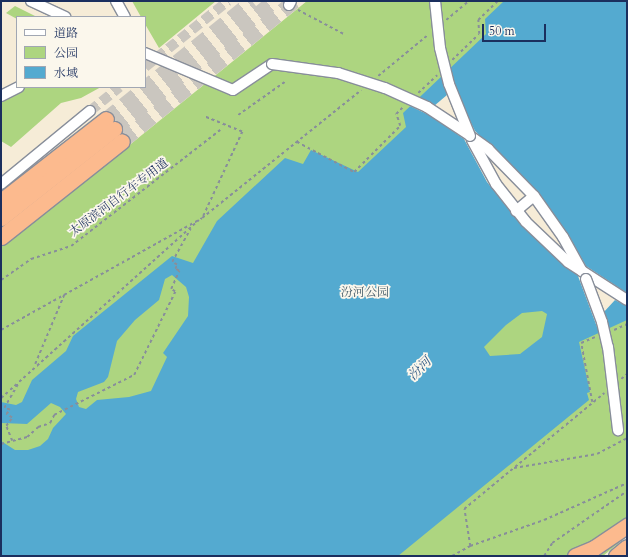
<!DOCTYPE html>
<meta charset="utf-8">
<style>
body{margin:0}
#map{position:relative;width:628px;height:557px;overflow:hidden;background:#f6ecd7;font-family:Cardo,"Noto Serif SC",serif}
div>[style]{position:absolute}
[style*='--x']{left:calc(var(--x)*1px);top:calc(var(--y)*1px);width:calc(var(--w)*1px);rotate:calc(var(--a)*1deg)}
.green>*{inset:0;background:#add580}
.water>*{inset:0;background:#54aad0}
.pier>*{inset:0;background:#f6ecd7}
.minor-tunnel>*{height:10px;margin-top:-5px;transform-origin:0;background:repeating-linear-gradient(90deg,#cac6bf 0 10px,transparent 0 15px)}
.highway-tunnel>*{height:15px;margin-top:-7.5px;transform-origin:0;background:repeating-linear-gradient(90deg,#cac6bf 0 15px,transparent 0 23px)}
.path>*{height:1.5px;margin-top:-0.75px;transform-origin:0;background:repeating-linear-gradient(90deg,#888e9a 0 3px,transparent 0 6px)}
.roads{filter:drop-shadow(1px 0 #888e9a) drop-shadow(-1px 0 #888e9a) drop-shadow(0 1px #888e9a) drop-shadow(0 -1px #888e9a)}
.minor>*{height:10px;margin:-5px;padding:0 5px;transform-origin:5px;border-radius:5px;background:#fff}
.highway>*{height:15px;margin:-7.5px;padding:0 7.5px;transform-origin:7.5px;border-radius:7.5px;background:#fcba8e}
.bridges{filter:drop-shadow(1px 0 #888e9a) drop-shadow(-1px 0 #888e9a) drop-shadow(0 1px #888e9a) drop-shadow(0 -1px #888e9a)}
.minor-bridge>*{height:10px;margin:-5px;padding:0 5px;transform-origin:5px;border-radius:5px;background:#fff}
span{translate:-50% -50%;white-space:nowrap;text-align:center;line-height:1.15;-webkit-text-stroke:3.5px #fbf7ec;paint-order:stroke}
.street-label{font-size:12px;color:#1b2f5e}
.park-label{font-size:12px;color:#405866}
.water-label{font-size:13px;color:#2f5a86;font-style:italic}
.frame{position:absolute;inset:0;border:2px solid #1b2f5e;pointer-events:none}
.legend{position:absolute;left:16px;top:16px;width:130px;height:72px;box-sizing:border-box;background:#fbf7ec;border:1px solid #a1a7b3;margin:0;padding:5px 7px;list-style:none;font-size:12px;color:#1b2f5e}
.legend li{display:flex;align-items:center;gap:8px;height:20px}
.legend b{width:20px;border:1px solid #a1a7b3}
.scale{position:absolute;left:482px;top:24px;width:64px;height:18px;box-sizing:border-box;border:2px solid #1b2f5e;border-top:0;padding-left:5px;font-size:12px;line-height:14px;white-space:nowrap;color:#1b2f5e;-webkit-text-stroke:3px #fbf7ec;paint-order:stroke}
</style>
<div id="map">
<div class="green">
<div style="clip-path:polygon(132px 1px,216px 1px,159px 48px,145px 24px,145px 17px,141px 17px)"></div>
<div style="clip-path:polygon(307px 1px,627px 1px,627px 527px,620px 542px,603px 556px,1px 556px,1px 246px,95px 173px)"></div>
<div style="clip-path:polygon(15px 6px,37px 17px,17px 19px,6px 13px)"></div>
<div style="clip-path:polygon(25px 87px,101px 87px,81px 98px,61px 103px,11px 147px,1px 141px,1px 100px)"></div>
</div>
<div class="water">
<div style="clip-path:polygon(evenodd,504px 1px,627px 1px,627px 320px,579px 342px,590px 392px,587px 393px,589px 400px,398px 556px,1px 556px,1px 441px,15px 450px,28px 450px,40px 446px,48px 439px,53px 428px,66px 414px,60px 407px,51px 403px,27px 424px,1px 423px,1px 402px,16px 405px,22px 402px,32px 380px,66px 351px,73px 336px,172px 256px,193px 263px,217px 221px,285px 158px,303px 164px,311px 150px,358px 172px,406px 127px,403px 113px,486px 34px,485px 19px,504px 1px,172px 275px,186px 287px,189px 297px,188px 316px,163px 353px,167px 357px,151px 391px,129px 397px,97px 400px,86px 409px,79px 407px,76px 399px,78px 392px,104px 382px,108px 377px,117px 341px,135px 320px,159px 300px,165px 279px,172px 275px,504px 1px,542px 311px,547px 314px,542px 337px,520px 354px,490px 356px,484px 347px,506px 325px,522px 313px,542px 311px)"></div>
</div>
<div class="pier">
<div style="clip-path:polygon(449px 66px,463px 107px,475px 131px,538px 192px,568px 234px,586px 266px,627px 293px,627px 306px,615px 300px,603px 313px,608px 331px,600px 335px,578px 276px,522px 226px,487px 182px,464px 139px,431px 116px,408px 105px,417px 97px,434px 106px,447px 95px,441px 74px)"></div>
</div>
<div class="minor-tunnel">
<div style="--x:145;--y:67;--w:106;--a:-38.5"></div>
<div style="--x:90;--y:111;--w:38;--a:-39"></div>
</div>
<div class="highway-tunnel">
<div style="--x:106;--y:119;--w:188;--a:-38.9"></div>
<div style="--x:114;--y:129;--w:205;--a:-38.7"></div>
<div style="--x:122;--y:141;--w:222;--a:-39.1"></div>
</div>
<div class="path">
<div style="--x:298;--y:10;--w:52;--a:27.6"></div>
<div style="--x:446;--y:20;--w:30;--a:-40"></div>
<div style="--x:452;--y:60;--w:37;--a:-44"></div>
<div style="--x:479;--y:34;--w:14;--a:-94"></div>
<div style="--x:478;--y:20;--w:28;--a:-44"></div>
<div style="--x:378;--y:76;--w:66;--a:-39.5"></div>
<div style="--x:418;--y:93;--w:26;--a:-43"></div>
<div style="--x:238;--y:115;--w:59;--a:-35.3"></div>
<div style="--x:297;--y:142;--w:64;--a:27.8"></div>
<div style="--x:354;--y:172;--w:65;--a:-45"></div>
<div style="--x:400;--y:126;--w:13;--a:-108"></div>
<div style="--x:396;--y:114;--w:10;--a:-45"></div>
<div style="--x:203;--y:216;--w:93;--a:-65.1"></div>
<div style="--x:242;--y:132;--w:40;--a:-158"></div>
<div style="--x:1;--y:280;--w:37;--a:-35"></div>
<div style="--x:31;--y:259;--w:42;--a:-18"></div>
<div style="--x:71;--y:246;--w:189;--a:-37.9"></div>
<div style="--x:1;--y:330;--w:230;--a:-29.1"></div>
<div style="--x:202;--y:218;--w:204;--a:-38.8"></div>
<div style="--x:614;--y:330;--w:14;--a:-25"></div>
<div style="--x:35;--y:364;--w:75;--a:-67.2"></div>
<div style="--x:621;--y:379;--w:8;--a:-40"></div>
<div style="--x:1;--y:398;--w:266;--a:-42"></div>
<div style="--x:592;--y:402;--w:60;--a:-100.6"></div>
<div style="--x:581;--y:343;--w:15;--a:-23"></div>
<div style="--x:12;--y:441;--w:16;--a:-112"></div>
<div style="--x:6;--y:426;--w:10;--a:-53"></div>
<div style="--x:12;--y:418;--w:7;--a:-146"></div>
<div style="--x:6;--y:414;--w:6;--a:-45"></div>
<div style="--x:10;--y:410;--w:6;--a:-162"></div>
<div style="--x:4;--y:408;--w:30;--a:-60"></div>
<div style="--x:1;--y:444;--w:27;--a:-15"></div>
<div style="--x:27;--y:437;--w:15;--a:-42"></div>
<div style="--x:38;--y:427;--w:13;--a:-18"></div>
<div style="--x:50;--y:423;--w:9;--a:-63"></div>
<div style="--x:54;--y:415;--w:89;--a:-26.6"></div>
<div style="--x:134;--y:375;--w:93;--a:-63.7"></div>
<div style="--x:175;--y:292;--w:5;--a:-143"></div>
<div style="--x:171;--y:289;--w:20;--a:-66"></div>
<div style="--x:179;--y:271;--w:4;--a:-153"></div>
<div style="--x:175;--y:269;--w:4;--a:-63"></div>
<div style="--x:177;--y:265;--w:6;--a:-149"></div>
<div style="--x:172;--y:262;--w:38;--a:-61"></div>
<div style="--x:514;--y:468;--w:84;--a:-9.6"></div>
<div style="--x:597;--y:454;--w:34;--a:-28"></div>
<div style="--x:470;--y:546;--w:78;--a:-19.4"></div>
<div style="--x:544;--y:520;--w:91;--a:-24"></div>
<div style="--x:452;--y:556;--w:21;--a:-29"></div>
<div style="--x:470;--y:546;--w:37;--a:-99"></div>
<div style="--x:464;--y:509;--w:182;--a:-39.6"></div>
<div style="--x:544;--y:556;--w:15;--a:-58"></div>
<div style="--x:552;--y:543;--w:91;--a:-34.7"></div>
</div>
<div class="roads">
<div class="minor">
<div style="--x:31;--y:1;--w:38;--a:25"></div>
<div style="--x:116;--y:1;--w:18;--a:61"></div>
<div style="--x:289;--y:5;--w:4;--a:-63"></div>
<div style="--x:145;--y:53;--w:95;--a:22.8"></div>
<div style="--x:233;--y:90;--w:47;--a:-33.7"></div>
<div style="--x:1;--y:96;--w:20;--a:-27"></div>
<div style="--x:473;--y:138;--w:19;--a:36"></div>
<div style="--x:488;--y:149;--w:66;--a:45.6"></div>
<div style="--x:534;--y:196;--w:50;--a:54.7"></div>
<div style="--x:563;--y:237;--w:39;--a:61"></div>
<div style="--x:472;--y:140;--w:50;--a:61.4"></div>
<div style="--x:496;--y:184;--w:48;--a:51.7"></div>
<div style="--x:526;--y:222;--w:58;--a:43.6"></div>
<div style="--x:568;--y:262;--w:70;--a:32.8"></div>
<div style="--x:1;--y:184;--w:115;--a:-39.4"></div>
<div style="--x:516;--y:211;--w:23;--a:-40"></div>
</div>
<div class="highway">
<div style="--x:1;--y:201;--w:133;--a:-38"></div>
<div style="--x:1;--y:218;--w:144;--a:-38.2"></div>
<div style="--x:1;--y:237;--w:154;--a:-38.4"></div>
<div style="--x:575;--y:556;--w:21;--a:-23"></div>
<div style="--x:594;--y:548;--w:40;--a:-34"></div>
<div style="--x:616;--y:556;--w:14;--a:-39"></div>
</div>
</div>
<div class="bridges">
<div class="minor-bridge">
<div style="--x:435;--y:1;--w:47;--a:83.9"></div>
<div style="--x:440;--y:48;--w:37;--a:76"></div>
<div style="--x:449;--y:84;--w:56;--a:68"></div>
<div style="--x:272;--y:64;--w:67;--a:7.8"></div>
<div style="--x:338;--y:73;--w:49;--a:17.7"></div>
<div style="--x:385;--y:88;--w:46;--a:24.3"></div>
<div style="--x:427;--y:107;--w:49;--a:33.4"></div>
<div style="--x:586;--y:279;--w:46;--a:69.6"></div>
<div style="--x:602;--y:322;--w:26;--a:77"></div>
<div style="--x:608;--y:347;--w:84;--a:83.1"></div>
</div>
</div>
<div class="street-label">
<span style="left:119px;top:198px;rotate:-37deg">太原滨河自行车专用道</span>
</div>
<div class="park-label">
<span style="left:365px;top:293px">汾河公园</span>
</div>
<div class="water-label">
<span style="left:420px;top:369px;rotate:-45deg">汾河</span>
</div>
<div class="frame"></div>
<ul class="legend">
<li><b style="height:5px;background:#fff"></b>道路</li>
<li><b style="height:11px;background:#add580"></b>公园</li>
<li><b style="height:11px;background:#54aad0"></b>水域</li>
</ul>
<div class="scale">50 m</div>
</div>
